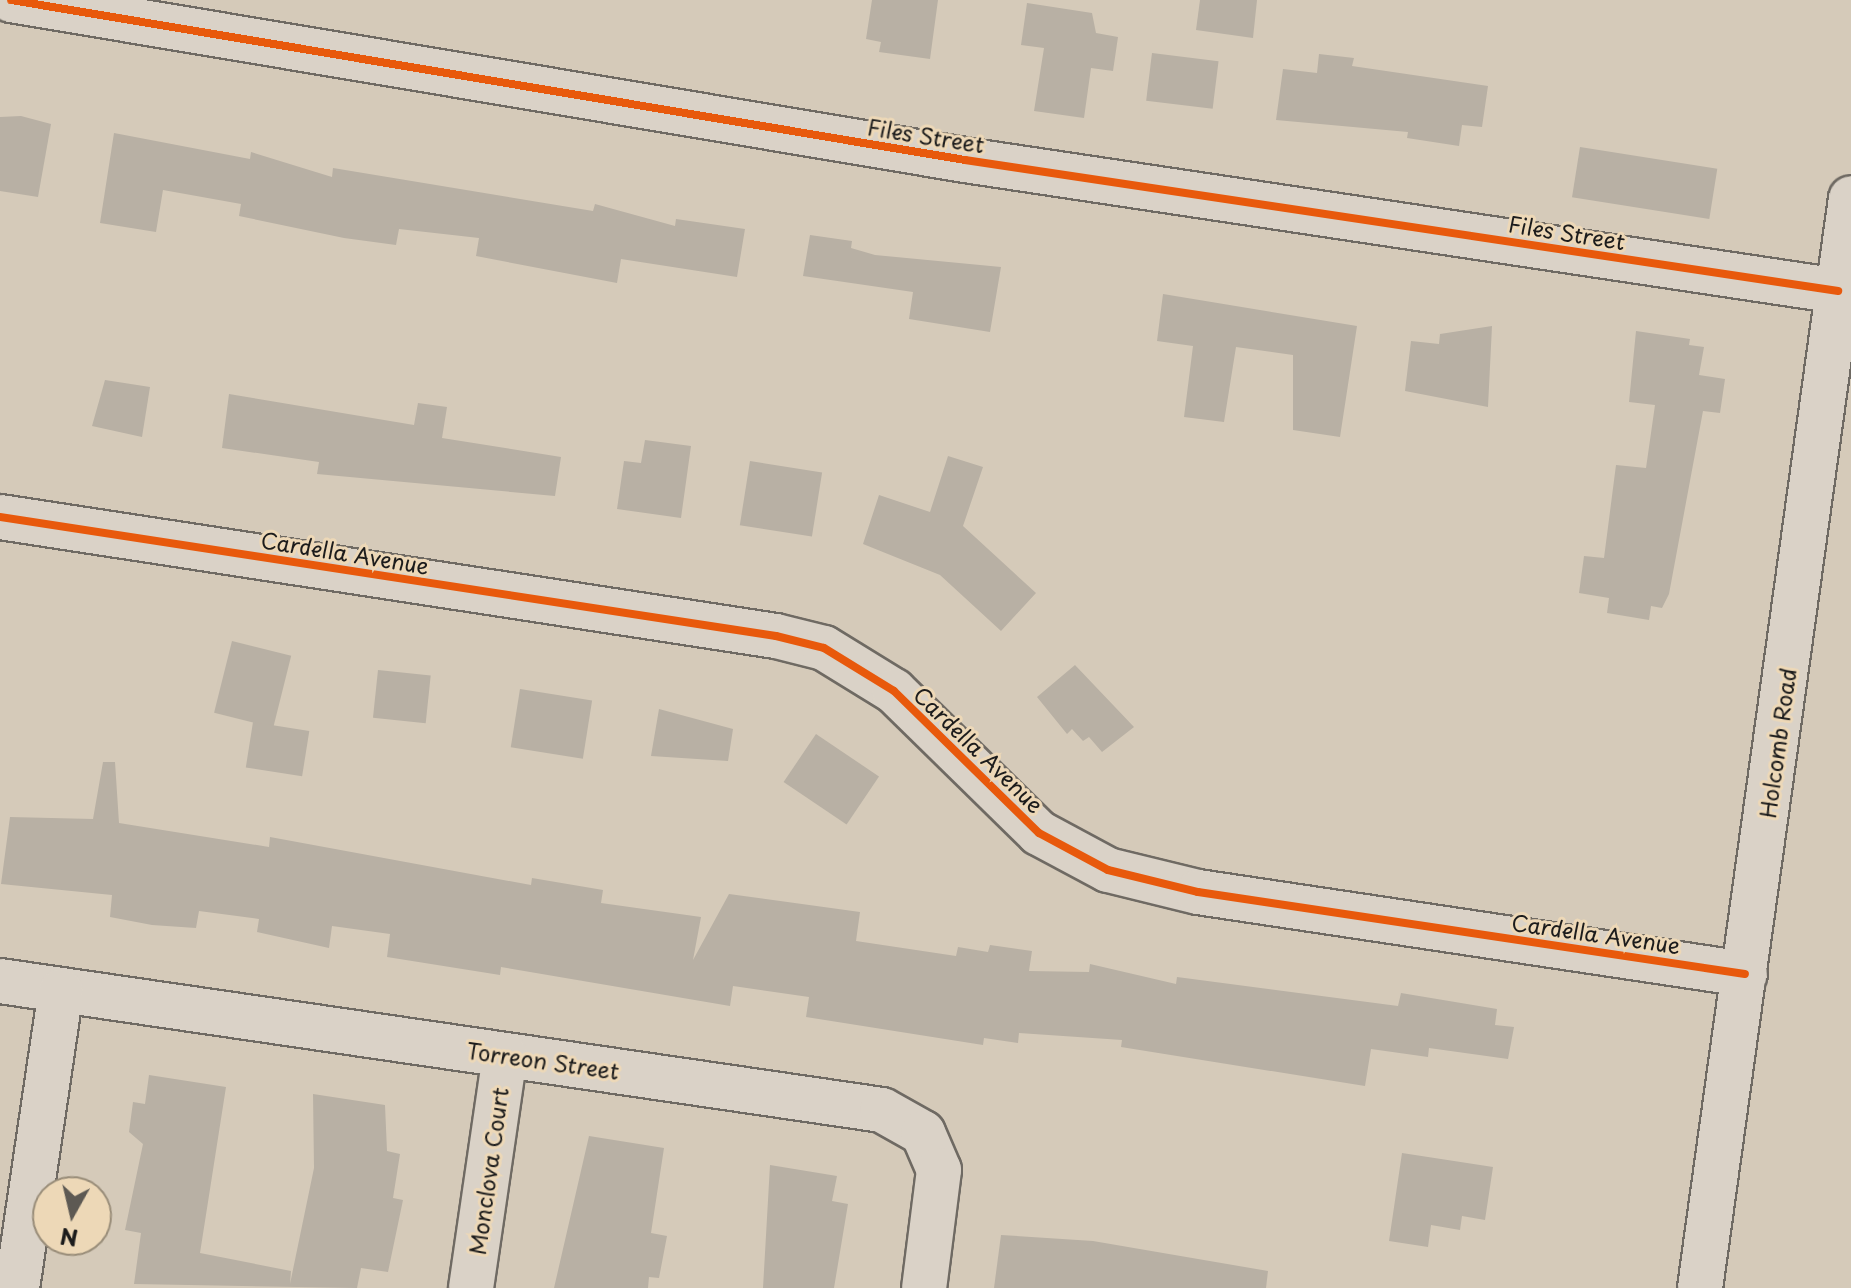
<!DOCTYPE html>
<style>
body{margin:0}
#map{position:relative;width:1851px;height:1288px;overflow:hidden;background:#d5cab9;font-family:"Playpen Sans",sans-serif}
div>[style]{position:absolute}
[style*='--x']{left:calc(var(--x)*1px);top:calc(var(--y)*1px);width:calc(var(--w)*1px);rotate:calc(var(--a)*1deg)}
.building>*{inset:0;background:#b8b0a4;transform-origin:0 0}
.roads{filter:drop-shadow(2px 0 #6f6a63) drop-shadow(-2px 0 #6f6a63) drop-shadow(0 2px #6f6a63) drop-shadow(0 -2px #6f6a63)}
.street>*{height:44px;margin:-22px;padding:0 22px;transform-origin:22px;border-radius:22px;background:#dad2c7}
.secondary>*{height:44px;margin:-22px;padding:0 22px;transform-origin:22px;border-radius:22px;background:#dad2c7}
.cycleway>*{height:8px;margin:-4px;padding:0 4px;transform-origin:4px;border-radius:4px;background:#e8590c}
span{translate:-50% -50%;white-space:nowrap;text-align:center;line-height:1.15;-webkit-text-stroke:6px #edd8b7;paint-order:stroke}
.street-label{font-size:22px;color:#1c1c1c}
.north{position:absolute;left:32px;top:1176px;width:80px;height:80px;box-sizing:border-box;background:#edd8b7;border:2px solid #998d79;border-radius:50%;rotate:188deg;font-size:22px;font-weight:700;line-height:32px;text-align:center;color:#1c1c1c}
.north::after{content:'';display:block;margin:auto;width:28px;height:36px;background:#5d5953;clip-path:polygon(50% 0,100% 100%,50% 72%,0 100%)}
</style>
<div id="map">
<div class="building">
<div style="clip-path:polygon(872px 0,938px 0,930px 59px,879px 52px,881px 42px,866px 39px)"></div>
<div style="clip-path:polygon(1200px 0,1257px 0,1253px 38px,1196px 30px)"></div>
<div style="clip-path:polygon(1027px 3px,1092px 13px,1096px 33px,1118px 37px,1113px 71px,1091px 68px,1084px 118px,1034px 111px,1044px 48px,1021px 45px)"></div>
<div style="left:1152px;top:53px;width:67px;height:48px;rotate:7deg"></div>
<div style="clip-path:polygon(1319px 54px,1354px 58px,1352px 66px,1488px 86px,1482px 127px,1462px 125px,1459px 146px,1407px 138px,1408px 132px,1276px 120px,1283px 69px,1317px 73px)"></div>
<div style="clip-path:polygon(21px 116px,51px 124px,38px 197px,0 191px,0 117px)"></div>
<div style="clip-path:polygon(114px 133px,250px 159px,251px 152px,332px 177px,333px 168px,593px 211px,595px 204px,675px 226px,676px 219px,745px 229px,737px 277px,621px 259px,617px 283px,476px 256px,479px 238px,399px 229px,396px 245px,344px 238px,239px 216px,241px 204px,163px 190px,156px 232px,100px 223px)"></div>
<div style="left:1580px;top:147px;width:139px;height:51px;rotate:9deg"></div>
<div style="clip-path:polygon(810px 235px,852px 241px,851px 248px,875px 255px,1001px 267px,990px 332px,909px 319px,913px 292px,803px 276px)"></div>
<div style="clip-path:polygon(1163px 294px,1357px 326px,1340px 437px,1293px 430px,1293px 355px,1236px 347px,1224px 422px,1184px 417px,1193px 346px,1157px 341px)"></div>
<div style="clip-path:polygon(1492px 326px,1488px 407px,1405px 391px,1411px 341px,1439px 344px,1440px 334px)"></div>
<div style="clip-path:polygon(1636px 331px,1690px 339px,1689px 345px,1704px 347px,1699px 375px,1725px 379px,1720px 413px,1703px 411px,1669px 594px,1662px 608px,1651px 606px,1649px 620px,1607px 613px,1609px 598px,1579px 593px,1584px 556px,1604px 558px,1616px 465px,1646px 468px,1655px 405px,1629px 402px)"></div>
<div style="clip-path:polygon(105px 380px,150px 387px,142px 437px,92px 426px)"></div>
<div style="clip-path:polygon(229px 394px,414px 425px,418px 403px,447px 407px,442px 438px,561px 457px,555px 496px,317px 474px,319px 462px,222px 448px)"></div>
<div style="clip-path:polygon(645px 440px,691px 446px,681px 518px,617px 509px,624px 461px,641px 463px)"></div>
<div style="clip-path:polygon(948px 456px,983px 467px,963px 526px,1036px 593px,1001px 631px,940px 575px,863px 544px,879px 495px,930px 512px)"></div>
<div style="left:750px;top:461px;width:73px;height:65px;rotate:9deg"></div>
<div style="left:232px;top:641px;width:61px;height:74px;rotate:14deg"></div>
<div style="clip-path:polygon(1075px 665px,1134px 727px,1102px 752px,1089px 737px,1083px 741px,1072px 729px,1067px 734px,1037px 697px)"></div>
<div style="left:378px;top:670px;width:53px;height:48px;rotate:6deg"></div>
<div style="left:520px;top:689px;width:73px;height:59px;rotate:9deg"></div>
<div style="clip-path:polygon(659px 709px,733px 729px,728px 761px,651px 756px)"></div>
<div style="left:253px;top:722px;width:57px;height:46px;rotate:9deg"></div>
<div style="left:816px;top:734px;width:76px;height:58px;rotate:34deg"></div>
<div style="clip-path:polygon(103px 762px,115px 762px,119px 823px,269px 847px,270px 837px,531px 885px,532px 878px,603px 890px,601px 903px,701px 917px,693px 960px,729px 894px,860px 912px,856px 941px,956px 956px,958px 947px,988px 952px,990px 945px,1032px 951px,1029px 971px,1089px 972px,1090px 964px,1176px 984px,1177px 977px,1398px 1006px,1401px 993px,1497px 1009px,1495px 1025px,1514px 1027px,1508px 1059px,1429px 1048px,1428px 1057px,1371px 1049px,1365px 1086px,1121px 1047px,1122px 1040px,1019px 1033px,1018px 1043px,984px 1038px,983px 1045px,806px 1017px,809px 997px,733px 986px,730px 1006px,501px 967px,500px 975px,387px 957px,390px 934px,332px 926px,329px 948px,257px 932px,259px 919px,199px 911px,196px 928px,152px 925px,110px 917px,112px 895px,1px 884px,10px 817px,93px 819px)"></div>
<div style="clip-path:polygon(149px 1075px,226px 1087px,200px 1253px,291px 1271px,290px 1284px,314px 1168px,313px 1094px,385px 1105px,387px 1151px,400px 1154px,393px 1198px,403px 1200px,388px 1272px,361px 1268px,357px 1288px,134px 1284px,141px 1233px,125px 1230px,143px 1144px,129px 1132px,133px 1102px,145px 1104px)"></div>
<div style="clip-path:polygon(589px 1136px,664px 1148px,651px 1233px,667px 1236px,659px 1278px,649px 1277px,648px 1288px,554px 1288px)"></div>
<div style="clip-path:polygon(1402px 1153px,1493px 1167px,1485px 1220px,1462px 1216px,1460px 1230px,1431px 1225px,1428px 1247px,1389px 1241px)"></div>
<div style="clip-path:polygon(770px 1165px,837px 1176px,832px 1201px,848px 1204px,834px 1288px,763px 1288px)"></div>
<div style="clip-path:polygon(1001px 1235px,1093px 1241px,1268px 1271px,1266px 1288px,994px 1288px)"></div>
</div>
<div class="roads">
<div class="street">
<div style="--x:11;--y:0;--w:967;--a:9.52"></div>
<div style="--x:965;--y:160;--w:883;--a:8.53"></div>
<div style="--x:0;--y:517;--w:785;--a:8.72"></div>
<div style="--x:776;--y:636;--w:49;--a:14"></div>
<div style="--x:824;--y:648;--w:82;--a:31.6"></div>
<div style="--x:894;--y:691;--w:203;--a:44.4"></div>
<div style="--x:1039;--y:833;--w:78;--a:28.2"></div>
<div style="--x:1108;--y:870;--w:93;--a:13.7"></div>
<div style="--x:1198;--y:892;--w:553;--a:8.53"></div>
<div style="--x:0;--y:981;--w:891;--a:8.32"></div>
<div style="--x:882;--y:1110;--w:47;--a:29.3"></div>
<div style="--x:923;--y:1133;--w:40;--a:66.6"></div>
<div style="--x:939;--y:1170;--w:119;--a:97.2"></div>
<div style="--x:17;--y:1288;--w:300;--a:-81.6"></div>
<div style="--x:471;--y:1288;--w:235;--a:-81.7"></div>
</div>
<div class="secondary">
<div style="--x:1700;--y:1288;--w:1100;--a:-82.11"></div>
</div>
</div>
<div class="cycleway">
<div style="--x:11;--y:0;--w:967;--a:9.52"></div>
<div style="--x:965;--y:160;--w:883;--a:8.53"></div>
<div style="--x:0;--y:517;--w:785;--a:8.72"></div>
<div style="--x:776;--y:636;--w:49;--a:14"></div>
<div style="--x:824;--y:648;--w:82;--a:31.6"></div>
<div style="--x:894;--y:691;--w:203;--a:44.4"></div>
<div style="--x:1039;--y:833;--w:78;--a:28.2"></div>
<div style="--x:1108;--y:870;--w:93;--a:13.7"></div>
<div style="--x:1198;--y:892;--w:553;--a:8.53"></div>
</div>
<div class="street-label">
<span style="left:926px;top:135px;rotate:9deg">Files Street</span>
<span style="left:1567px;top:232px;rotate:9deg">Files Street</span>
<span style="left:345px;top:552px;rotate:9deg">Cardella Avenue</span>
<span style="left:1777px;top:743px;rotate:-82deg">Holcomb Road</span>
<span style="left:979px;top:749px;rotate:44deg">Cardella Avenue</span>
<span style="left:1596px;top:933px;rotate:8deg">Cardella Avenue</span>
<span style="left:543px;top:1060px;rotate:8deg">Torreon Street</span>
<span style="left:488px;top:1171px;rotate:-82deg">Monclova Court</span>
</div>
<div class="north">N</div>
</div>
